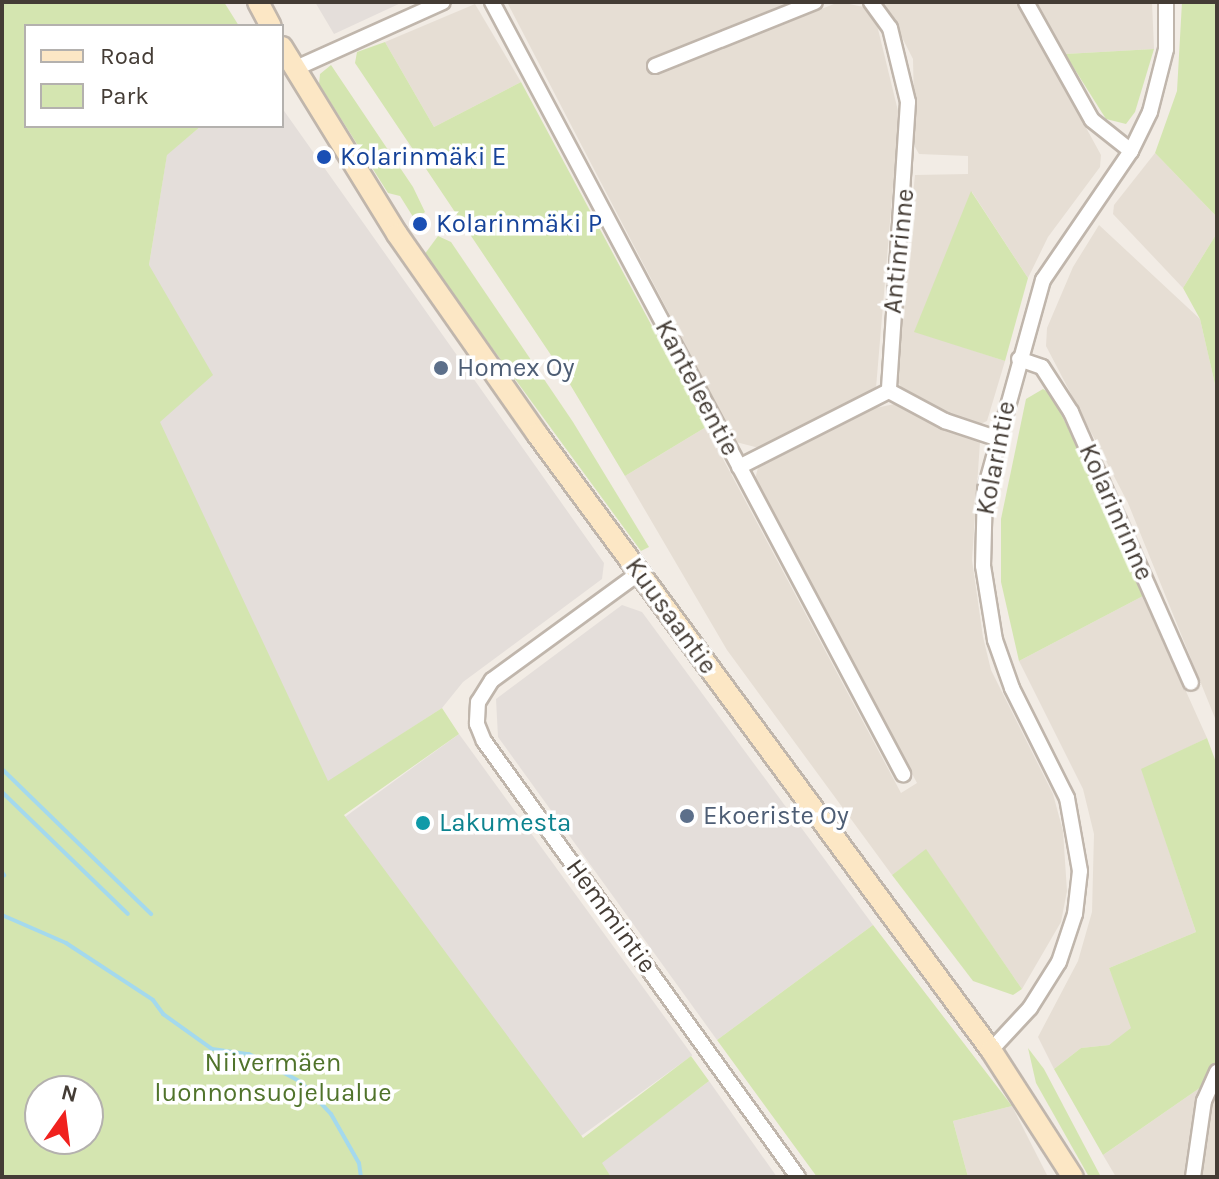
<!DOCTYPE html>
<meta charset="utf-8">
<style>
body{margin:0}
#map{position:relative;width:1219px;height:1179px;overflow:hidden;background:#f2ece5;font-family:Karla,sans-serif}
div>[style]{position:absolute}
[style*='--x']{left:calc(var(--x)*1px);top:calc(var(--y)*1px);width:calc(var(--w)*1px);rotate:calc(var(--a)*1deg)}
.residential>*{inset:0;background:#e6ded4}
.industrial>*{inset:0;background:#e4deda;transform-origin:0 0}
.green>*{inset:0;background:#d4e5b0}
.stream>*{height:4px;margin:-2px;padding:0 2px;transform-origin:2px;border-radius:2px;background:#a4d9ed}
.roads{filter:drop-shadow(2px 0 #c0b6ac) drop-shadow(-2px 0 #c0b6ac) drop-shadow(0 2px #c0b6ac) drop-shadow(0 -2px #c0b6ac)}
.minor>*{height:14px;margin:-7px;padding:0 7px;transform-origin:7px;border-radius:7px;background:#fff}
.secondary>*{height:20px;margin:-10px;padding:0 10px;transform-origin:10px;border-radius:10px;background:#fce7c5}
.dots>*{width:22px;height:22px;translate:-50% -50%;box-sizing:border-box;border:4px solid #fff;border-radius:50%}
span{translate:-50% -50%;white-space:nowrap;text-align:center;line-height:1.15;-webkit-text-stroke:7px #fff;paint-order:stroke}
.transit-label{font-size:26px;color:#164399}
.left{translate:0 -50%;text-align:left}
.street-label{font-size:26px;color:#443c35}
.service-label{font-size:26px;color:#4e5e75}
.culture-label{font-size:26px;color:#0d838f}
.park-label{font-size:26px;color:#50732b}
.frame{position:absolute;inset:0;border:4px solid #443c35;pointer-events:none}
.legend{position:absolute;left:24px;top:24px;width:260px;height:104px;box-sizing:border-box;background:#fff;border:2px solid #b4b1ae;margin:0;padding:10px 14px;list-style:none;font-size:24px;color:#443c35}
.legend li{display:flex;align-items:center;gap:16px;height:40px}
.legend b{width:40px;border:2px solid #b4b1ae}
.north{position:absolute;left:24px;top:1075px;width:80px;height:80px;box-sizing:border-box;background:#fff;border:2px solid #b4b1ae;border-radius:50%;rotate:14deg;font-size:22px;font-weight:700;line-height:32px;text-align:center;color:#443c35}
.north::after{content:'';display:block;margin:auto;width:28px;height:36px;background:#f0211e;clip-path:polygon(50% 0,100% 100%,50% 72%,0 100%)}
</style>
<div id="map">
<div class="residential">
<div style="clip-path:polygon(507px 2px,792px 2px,648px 61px,654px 75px,839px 2px,864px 7px,877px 25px,899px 115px,876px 388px,759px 448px,736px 442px)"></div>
<div style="clip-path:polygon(884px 2px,1017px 2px,1101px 155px,1100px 167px,1048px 237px,1028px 278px,972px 192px,915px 331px,1005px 361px,987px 421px,976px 426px,906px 395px,895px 377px,915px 175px,968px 174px,968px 156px,919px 154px,915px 147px,913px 59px)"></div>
<div style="clip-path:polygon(1037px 2px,1152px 2px,1154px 49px,1065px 54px)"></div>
<div style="clip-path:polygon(475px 4px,521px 82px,434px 127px,385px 42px)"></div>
<div style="clip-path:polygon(1155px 153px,1217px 217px,1217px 233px,1183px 288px,1113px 214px,1114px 205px)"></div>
<div style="clip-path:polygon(1099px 225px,1200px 319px,1217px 393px,1217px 723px,1128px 503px,1046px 346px,1047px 328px,1073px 267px)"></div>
<div style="clip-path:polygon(899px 403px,980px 442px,972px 560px,983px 637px,991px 670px,1053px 794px,1063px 831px,1067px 891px,1061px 922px,1022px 989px,926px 850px,892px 875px,727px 650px,625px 476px,706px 427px,901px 793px,917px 783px,755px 479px,759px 464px,857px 412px)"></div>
<div style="clip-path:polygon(1143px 596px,1207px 738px,1142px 770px,1196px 932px,1109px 968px,1134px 1029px,1109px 1045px,1081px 1048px,1054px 1069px,1038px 1037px,1078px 961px,1092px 912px,1094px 834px,1083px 789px,1019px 661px)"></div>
<div style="clip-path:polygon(1217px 1076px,1217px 1177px,1116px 1177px,1103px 1155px)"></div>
<div style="clip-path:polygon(1012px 1106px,1048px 1177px,968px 1177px,953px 1121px)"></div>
</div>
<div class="industrial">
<div style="clip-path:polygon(315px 2px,403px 2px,334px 34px)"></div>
<div style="clip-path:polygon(282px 108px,604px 563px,602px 579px,463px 682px,442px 708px,328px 782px,159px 422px,149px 265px,167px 154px,201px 126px,282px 126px)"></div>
<div style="clip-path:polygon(622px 605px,642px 612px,873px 925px,717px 1040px,498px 737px,496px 699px)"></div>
<div style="left:459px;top:734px;width:397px;height:141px;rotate:54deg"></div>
<div style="clip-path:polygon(709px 1081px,777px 1177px,611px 1177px,601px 1163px)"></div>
</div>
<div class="green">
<div style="clip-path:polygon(evenodd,2px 2px,224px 2px,239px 26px,26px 26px,26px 126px,201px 126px,167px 155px,149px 265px,213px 375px,160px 422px,328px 781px,442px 708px,459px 734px,344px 815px,583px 1138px,691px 1056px,709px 1081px,602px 1163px,611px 1177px,2px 1177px,2px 2px,40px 1091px,88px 1091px,88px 1139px,40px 1139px,40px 1091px)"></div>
<div style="clip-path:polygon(1182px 2px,1217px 2px,1217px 217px,1155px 153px,1177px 91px)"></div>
<div style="clip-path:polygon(385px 42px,434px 127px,521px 82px,706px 427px,625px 476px,565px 376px,355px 63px,357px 52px)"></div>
<div style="clip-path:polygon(1154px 49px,1135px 112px,1126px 124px,1106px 119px,1065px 54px)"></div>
<div style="clip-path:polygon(331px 65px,413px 187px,425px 212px,415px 220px,400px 196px,388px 193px,319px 84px,320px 74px)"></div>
<div style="clip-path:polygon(971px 191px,1028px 278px,1005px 361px,914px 332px)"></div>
<div style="clip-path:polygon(1217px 233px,1217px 393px,1200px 319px,1183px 288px)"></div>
<div style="clip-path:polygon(438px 236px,451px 242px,573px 422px,649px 547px,641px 551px,424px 255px)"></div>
<div style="clip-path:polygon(1043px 389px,1051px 394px,1105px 502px,1143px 596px,1019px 661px,1001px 582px,1001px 519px,1026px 399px)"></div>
<div style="clip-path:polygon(1207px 738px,1217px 765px,1217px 1076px,1103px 1155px,1054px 1069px,1081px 1048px,1109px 1045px,1131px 1028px,1109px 968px,1196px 932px,1141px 769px)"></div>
<div style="clip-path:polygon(926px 849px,1022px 989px,1013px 995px,973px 981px,892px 875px)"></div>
<div style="clip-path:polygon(873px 925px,1012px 1106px,953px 1121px,968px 1177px,817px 1177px,717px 1040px)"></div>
<div style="clip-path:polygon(1028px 1048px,1044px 1069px,1101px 1177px,1089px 1177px,1036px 1083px)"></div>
</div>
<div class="stream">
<div style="--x:2;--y:769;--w:208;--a:44.2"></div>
<div style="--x:2;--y:792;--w:175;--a:44.1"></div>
<div style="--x:2;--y:872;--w:4;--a:56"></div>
<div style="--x:2;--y:915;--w:70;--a:23.6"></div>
<div style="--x:66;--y:943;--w:104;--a:33.2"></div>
<div style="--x:153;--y:1000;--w:17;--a:54"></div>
<div style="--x:163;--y:1014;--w:60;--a:35.5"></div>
<div style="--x:212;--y:1049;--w:37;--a:8"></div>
<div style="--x:249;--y:1054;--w:59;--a:28.3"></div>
<div style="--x:301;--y:1082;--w:44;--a:46.8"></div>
<div style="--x:331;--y:1114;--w:56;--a:60.3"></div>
<div style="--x:359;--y:1163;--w:14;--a:82"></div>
</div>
<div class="roads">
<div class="minor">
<div style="--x:492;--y:2;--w:875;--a:61.97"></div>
<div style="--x:871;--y:2;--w:32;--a:54"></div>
<div style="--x:890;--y:28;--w:76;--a:76.3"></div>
<div style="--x:908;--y:102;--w:290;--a:93.8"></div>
<div style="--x:889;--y:391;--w:64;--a:28.2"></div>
<div style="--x:945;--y:421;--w:54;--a:18.4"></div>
<div style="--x:1026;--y:2;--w:135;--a:60.8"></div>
<div style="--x:1092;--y:120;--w:50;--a:38.5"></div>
<div style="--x:655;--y:66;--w:172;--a:-21.8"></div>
<div style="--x:294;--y:69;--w:163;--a:-24.2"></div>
<div style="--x:1019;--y:359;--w:24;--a:19"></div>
<div style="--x:1042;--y:367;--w:54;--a:57.2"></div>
<div style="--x:1071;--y:412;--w:296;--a:66.1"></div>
<div style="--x:739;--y:467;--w:168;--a:-26.9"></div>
<div style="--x:639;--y:573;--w:182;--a:143.9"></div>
<div style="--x:492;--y:680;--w:26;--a:122"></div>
<div style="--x:478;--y:702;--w:22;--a:93"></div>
<div style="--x:477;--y:724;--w:18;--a:68"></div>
<div style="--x:484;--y:741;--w:537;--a:54.24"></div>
<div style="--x:991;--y:1050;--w:57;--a:-47.1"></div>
<div style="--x:1030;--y:1008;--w:54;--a:-57.8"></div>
<div style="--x:1059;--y:962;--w:51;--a:-71.6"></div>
<div style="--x:1075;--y:914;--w:43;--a:-83.4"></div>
<div style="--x:1080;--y:871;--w:74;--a:-100.1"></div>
<div style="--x:1067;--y:798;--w:123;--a:-116.6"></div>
<div style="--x:1012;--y:688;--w:51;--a:-109.5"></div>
<div style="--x:995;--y:640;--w:75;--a:-99.2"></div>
<div style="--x:983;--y:566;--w:77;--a:-88.5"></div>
<div style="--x:985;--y:489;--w:217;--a:-74.5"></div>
<div style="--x:1043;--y:280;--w:156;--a:-55.7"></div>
<div style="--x:1131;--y:151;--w:43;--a:-64"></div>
<div style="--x:1150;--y:112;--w:65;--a:-75.7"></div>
<div style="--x:1166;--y:49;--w:47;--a:-90"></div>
<div style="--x:1193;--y:1177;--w:77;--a:-81.8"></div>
<div style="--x:1204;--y:1101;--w:32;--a:-66"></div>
</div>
<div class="secondary">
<div style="--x:258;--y:2;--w:27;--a:62"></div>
<div style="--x:282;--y:47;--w:220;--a:58.4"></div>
<div style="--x:397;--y:234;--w:244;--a:55"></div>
<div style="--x:537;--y:434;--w:765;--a:53.61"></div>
<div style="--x:991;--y:1050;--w:151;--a:57.2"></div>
</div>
</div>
<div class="dots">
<div style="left:324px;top:157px;background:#1a4fb4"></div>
<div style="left:420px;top:224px;background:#1a4fb4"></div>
<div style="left:441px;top:368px;background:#5c6f8a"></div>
<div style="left:687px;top:816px;background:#5c6f8a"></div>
<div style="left:423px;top:823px;background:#0f9aa8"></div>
</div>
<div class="transit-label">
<span class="left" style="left:340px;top:157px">Kolarinmäki E</span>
<span class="left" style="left:436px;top:224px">Kolarinmäki P</span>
</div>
<div class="street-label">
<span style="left:899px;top:251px;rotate:-84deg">Antinrinne</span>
<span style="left:697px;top:388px;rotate:62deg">Kanteleentie</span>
<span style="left:996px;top:458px;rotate:-79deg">Kolarintie</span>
<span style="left:1116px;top:512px;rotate:66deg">Kolarinrinne</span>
<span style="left:671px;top:616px;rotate:54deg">Kuusaantie</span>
<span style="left:611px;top:916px;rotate:54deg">Hemmintie</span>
</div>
<div class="service-label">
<span class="left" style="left:457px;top:368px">Homex Oy</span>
<span class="left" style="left:703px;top:816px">Ekoeriste Oy</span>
</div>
<div class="culture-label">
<span class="left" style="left:439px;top:823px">Lakumesta</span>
</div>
<div class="park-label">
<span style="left:273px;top:1078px">Niivermäen<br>luonnonsuojelualue</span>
</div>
<div class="frame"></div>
<ul class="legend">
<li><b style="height:10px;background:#fce7c5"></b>Road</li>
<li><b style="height:22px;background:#d4e5b0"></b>Park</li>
</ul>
<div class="north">N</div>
</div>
